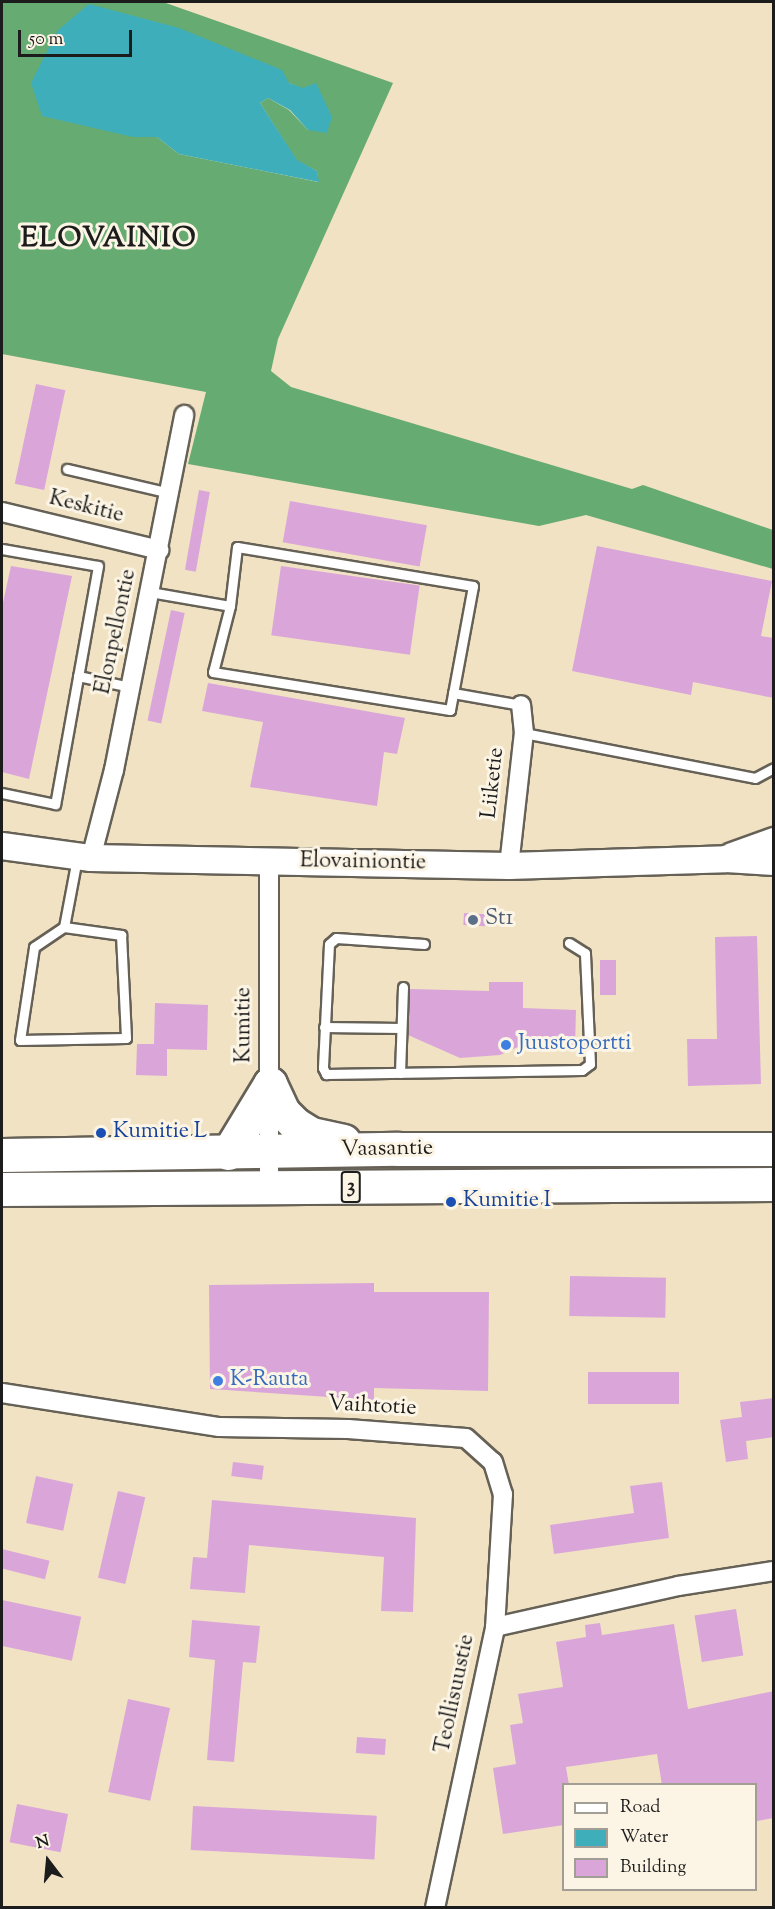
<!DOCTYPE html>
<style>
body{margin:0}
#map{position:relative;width:775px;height:1909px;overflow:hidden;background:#f0e2c3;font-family:"Sorts Mill Goudy",serif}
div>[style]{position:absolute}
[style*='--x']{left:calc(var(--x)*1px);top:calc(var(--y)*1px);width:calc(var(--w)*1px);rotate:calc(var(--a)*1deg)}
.forest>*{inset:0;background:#66ab71}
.water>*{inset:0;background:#3faebb}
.building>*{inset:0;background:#daa6da;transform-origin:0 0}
.roads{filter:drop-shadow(2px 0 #666156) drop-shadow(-2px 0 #666156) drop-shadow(0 2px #666156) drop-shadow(0 -2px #666156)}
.lane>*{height:9px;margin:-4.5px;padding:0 4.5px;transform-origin:4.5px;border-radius:4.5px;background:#fff}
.street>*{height:18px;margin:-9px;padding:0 9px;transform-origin:9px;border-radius:9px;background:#fff}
.secondary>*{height:26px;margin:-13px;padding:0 13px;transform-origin:13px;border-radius:13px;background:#fff}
.highway>*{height:33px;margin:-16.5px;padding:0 16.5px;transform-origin:16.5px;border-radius:16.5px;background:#fff}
.dots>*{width:16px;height:16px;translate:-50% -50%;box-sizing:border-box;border:3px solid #fcf5e5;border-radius:50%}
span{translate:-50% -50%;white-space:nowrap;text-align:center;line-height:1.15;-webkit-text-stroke:6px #fcf5e5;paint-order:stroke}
.shield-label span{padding:2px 4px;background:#fcf5e5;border:2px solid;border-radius:4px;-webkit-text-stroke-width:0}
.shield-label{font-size:21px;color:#1c1c1c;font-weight:700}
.street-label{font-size:22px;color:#1c1c1c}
.service-label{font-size:22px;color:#4e5e75}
.left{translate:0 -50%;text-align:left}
.shop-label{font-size:22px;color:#366cbe}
.transit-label{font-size:22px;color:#164399}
.district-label{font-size:28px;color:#1c1c1c;font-weight:700;letter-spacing:1.5px}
.frame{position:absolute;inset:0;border:3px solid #1c1c1c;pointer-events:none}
.legend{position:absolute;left:562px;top:1783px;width:195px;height:108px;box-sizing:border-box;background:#fcf5e5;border:2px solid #a29e95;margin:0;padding:8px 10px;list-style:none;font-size:18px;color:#1c1c1c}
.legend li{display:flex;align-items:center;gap:12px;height:30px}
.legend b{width:30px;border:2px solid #a29e95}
.north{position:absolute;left:18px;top:1831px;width:60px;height:60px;-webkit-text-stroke:4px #fcf5e5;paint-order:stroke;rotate:344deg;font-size:16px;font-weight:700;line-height:24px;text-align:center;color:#1c1c1c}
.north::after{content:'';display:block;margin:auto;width:21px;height:27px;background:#1c1c1c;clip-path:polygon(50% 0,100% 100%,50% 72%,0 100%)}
.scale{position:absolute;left:18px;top:30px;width:114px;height:27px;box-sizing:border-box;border:3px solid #1c1c1c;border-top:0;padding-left:8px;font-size:18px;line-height:21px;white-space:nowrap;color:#1c1c1c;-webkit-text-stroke:4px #fcf5e5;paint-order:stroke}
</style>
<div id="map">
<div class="forest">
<div style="clip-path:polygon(evenodd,2px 2px,163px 2px,393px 83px,278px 339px,271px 371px,291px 387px,632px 489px,643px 485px,773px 530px,773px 569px,586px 515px,539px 526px,188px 464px,206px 392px,2px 354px,2px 2px,289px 83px,303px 89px,308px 130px,289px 110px,268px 98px,260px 103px,297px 161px,317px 171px,318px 182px,179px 154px,157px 137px,289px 83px)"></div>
</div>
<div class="water">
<div style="clip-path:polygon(89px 4px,179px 28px,282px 70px,289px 83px,303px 88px,316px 83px,332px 117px,327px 133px,308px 130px,290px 110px,268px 98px,260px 103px,297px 160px,317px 171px,319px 182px,179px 154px,157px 137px,133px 137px,42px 116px,31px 83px,58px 30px)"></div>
</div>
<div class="building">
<div style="left:36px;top:384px;width:30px;height:102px;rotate:12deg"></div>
<div style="left:199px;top:490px;width:11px;height:81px;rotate:10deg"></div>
<div style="left:290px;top:501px;width:139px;height:42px;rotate:10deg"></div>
<div style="clip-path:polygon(597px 546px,772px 581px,761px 636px,774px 638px,774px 698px,693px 682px,691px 695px,572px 671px)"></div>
<div style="clip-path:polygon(11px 566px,72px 576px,29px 779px,2px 772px,2px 607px)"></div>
<div style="left:281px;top:566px;width:140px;height:70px;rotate:8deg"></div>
<div style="left:171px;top:610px;width:14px;height:113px;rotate:12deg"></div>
<div style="clip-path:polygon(208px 683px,405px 718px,397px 754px,384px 752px,377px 806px,250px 787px,263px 722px,202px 711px)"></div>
<div style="left:464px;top:913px;width:22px;height:12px;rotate:3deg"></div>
<div style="clip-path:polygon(757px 936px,761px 1084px,688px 1086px,687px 1039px,717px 1039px,715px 937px)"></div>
<div style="left:600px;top:960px;width:16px;height:35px"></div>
<div style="clip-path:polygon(489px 982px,523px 982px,523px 1008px,576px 1010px,575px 1048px,520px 1046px,500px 1055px,460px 1058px,408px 1035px,410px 989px,489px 991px)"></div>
<div style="clip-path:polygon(155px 1003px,208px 1005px,207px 1050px,167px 1049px,167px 1076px,136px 1075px,137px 1044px,154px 1044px)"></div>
<div style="left:570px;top:1276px;width:96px;height:40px;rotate:1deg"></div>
<div style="clip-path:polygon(374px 1283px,374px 1292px,489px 1292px,488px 1391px,374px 1388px,374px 1400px,210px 1389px,209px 1285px)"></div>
<div style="left:588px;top:1372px;width:91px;height:32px"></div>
<div style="clip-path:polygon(774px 1398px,774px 1437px,746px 1441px,748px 1459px,726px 1462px,720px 1420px,742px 1417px,740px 1402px)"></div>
<div style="left:233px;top:1462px;width:31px;height:14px;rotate:7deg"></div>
<div style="left:36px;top:1476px;width:38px;height:48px;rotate:12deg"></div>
<div style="clip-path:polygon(662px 1482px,669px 1538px,554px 1554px,550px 1525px,634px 1513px,630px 1486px)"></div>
<div style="left:118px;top:1491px;width:28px;height:89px;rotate:13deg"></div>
<div style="clip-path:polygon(212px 1500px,416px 1518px,413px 1612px,381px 1611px,384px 1557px,249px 1545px,245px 1593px,190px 1589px,193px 1557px,207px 1558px)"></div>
<div style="left:2px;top:1549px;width:49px;height:19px;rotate:14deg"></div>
<div style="left:2px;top:1600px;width:81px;height:45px;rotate:12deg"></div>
<div style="left:736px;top:1609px;width:47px;height:42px;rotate:81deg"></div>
<div style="clip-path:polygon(192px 1620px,260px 1626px,256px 1663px,243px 1662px,234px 1762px,207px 1760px,215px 1660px,189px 1657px)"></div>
<div style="clip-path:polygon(600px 1623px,602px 1635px,674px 1624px,688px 1709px,774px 1691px,774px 1818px,757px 1821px,756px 1785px,662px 1785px,657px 1754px,566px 1767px,569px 1785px,564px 1785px,564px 1825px,503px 1834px,493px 1768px,516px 1764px,510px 1725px,523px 1723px,518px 1694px,563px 1687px,556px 1642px,586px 1637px,585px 1625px)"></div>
<div style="left:128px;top:1699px;width:43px;height:95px;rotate:12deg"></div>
<div style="left:357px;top:1737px;width:29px;height:16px;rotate:4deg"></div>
<div style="left:17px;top:1804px;width:52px;height:39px;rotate:11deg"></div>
<div style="left:193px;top:1806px;width:184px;height:44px;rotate:3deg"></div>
</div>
<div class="roads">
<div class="lane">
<div style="--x:67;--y:469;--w:106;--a:13.1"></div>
<div style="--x:2;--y:549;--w:97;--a:10"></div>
<div style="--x:98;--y:566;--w:242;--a:100.2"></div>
<div style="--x:55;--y:804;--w:54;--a:-168.3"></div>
<div style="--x:150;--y:592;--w:81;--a:9.9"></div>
<div style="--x:230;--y:606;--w:68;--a:104.4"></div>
<div style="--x:213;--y:672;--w:240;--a:9.1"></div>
<div style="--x:450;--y:710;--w:126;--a:-79.5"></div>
<div style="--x:473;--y:586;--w:239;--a:-170.6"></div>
<div style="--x:237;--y:547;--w:59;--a:96.8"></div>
<div style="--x:78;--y:676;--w:53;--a:11.9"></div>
<div style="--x:453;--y:693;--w:69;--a:10"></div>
<div style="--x:524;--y:733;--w:235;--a:11"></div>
<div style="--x:755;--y:778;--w:21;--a:-28"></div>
<div style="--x:64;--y:927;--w:58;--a:8"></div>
<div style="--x:121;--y:935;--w:103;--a:87.2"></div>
<div style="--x:126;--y:1038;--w:106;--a:178.9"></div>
<div style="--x:20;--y:1040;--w:94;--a:-81.4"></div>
<div style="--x:34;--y:947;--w:36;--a:-34"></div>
<div style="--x:64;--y:927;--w:70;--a:-79.3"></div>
<div style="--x:424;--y:944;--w:88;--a:-176.1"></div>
<div style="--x:336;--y:938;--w:9;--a:139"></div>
<div style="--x:329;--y:944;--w:124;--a:92.8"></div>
<div style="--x:323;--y:1068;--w:7;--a:63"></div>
<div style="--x:326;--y:1074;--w:256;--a:-0.9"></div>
<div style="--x:582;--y:1070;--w:10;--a:-37"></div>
<div style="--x:590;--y:1064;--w:111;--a:-92.6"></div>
<div style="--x:585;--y:953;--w:19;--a:-148"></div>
<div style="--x:324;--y:1027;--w:77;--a:0.7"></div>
<div style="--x:400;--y:1073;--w:86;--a:-88"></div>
</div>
<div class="street">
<div style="--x:2;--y:512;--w:162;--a:13.6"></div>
<div style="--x:91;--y:858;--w:91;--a:-75.4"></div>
<div style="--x:114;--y:770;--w:362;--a:-78.8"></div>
<div style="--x:269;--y:861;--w:327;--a:90"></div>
<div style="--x:509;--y:866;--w:134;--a:-83.6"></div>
<div style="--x:524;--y:733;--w:28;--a:-96"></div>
<div style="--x:2;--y:1393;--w:220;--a:8.9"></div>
<div style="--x:219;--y:1427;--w:129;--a:0.9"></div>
<div style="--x:348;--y:1429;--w:118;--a:4.4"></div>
<div style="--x:466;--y:1438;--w:36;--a:42"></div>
<div style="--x:493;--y:1462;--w:34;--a:73"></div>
<div style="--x:503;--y:1494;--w:133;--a:93.4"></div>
<div style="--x:435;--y:1908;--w:287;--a:-77.9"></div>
<div style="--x:495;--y:1627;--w:188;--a:-12.6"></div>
<div style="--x:678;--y:1586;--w:97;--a:-8.9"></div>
</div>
<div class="secondary">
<div style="--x:2;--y:846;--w:90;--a:7.7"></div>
<div style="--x:91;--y:858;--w:418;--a:1.1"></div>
<div style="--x:509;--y:866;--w:217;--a:-1.8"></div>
<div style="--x:726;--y:859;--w:48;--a:3.6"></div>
<div style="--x:732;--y:856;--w:45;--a:-19.7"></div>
</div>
<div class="highway">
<div style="--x:270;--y:1084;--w:31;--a:65"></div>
<div style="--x:283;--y:1112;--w:17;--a:45"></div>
<div style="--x:295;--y:1124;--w:19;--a:32"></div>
<div style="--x:311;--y:1134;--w:33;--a:12"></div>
<div style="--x:228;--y:1153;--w:81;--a:-58.7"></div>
<div style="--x:2;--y:1155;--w:396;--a:-0.9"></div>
<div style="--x:398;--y:1149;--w:376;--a:0"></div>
<div style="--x:2;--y:1189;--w:772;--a:-0.37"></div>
</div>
</div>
<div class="dots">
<div style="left:473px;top:920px;background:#5c6f8a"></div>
<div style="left:506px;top:1045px;background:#3f7fe0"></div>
<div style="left:101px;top:1133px;background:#1a4fb4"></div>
<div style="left:451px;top:1202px;background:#1a4fb4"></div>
<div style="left:218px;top:1381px;background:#3f7fe0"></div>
</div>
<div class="shield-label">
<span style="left:351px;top:1187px">3</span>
</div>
<div class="street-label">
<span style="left:86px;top:508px;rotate:14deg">Keskitie</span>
<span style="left:117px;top:632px;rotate:-78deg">Elonpellontie</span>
<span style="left:494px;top:783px;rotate:-84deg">Liiketie</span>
<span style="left:363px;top:863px;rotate:1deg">Elovainiontie</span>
<span style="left:245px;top:1025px;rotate:-90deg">Kumitie</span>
<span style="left:387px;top:1150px;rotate:-1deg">Vaasantie</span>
<span style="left:372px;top:1407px;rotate:3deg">Vaihtotie</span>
<span style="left:456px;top:1694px;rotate:-78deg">Teollisuustie</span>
</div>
<div class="service-label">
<span class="left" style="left:485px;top:920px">St1</span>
</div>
<div class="shop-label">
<span class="left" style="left:518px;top:1045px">Juustoportti</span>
<span class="left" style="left:230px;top:1381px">K-Rauta</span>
</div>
<div class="transit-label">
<span class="left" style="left:113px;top:1133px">Kumitie L</span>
<span class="left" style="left:463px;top:1202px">Kumitie I</span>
</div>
<div class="district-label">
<span style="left:109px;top:239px">ELOVAINIO</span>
</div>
<div class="frame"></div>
<ul class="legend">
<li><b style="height:8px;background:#fff"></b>Road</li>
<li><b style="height:16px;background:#3faebb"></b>Water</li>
<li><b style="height:16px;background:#daa6da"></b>Building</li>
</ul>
<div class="north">N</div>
<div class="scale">50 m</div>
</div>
